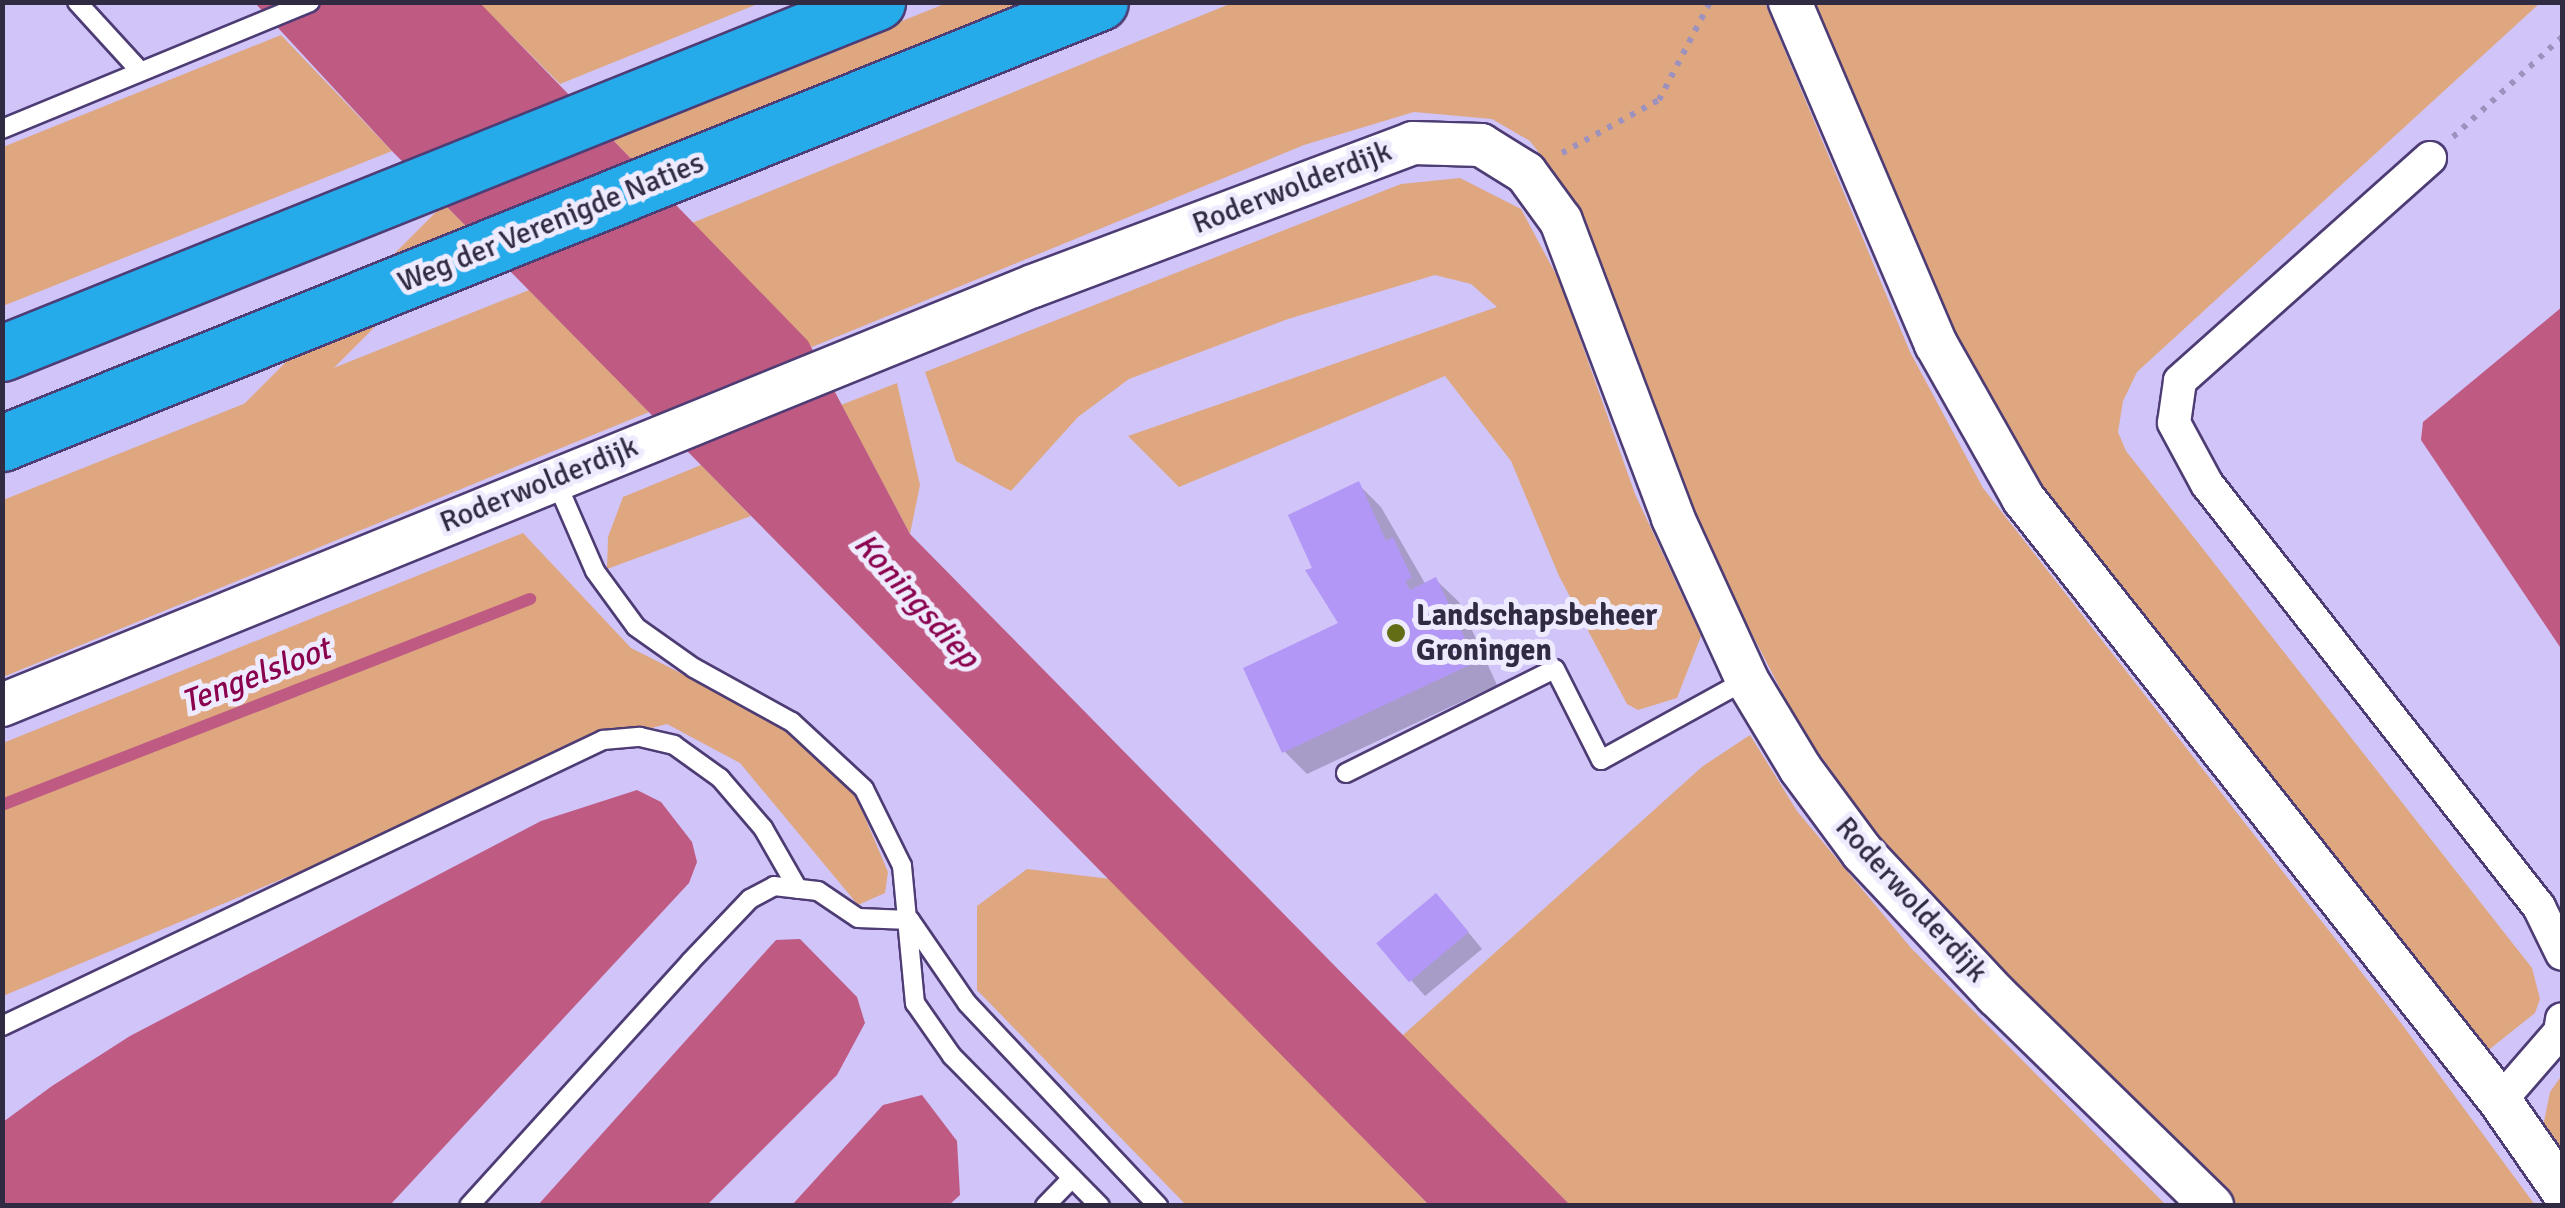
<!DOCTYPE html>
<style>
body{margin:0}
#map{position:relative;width:2565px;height:1208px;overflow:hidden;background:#d1c4f9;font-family:Signika,sans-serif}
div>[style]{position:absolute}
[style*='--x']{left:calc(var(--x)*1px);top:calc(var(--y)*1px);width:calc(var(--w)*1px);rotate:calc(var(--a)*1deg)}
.green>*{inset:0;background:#dea780;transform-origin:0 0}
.water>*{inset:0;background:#bf5a83}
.shadow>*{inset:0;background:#0003}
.stream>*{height:12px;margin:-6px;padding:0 6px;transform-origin:6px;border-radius:6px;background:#bf5a83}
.building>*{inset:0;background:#b397f7;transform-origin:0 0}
.path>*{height:6px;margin-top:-3px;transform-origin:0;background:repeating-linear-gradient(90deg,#9d92be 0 5px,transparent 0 13px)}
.roads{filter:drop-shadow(2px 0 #4e3c74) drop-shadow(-2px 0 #4e3c74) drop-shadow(0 2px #4e3c74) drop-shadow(0 -2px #4e3c74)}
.service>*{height:18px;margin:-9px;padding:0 9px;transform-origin:9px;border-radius:9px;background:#fff}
.minor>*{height:32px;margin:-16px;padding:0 16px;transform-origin:16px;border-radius:16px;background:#fff}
.tertiary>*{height:42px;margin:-21px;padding:0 21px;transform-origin:21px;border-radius:21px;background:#fff}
.motorway>*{height:55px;margin:-27.5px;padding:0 27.5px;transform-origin:27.5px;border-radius:27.5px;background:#25aaea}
.dots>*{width:28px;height:28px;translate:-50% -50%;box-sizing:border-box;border:5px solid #efebff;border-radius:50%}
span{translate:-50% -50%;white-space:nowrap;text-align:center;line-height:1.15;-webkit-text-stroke:10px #efebff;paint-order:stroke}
.street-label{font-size:30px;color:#312a43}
.poi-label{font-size:30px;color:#312a43;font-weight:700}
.left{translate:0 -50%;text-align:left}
.water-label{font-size:32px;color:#8a014d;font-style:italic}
.frame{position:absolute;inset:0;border:5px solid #312a43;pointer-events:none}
</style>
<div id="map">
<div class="green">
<div style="clip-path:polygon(479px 3px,760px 3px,560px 84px)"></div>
<div style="clip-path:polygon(947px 3px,1046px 3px,637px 165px,610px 137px)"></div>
<div style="clip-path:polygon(1232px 3px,1765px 3px,1910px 352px,1983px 488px,2398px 1019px,2535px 1205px,2233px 1205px,1966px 935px,1880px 839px,1800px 727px,1706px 545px,1564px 186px,1530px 141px,1492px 119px,1414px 112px,1304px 145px,812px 347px,692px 223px)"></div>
<div style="clip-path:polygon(1814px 3px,2540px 3px,2137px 372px,2123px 401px,2118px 432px,2126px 451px,2532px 968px,2540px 999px,2535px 1013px,2481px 1056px,2021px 462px,1952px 334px)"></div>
<div style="clip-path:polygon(281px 35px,392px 151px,3px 306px,3px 147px)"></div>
<div style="clip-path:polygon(1460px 178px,1521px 209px,1560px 282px,1635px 494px,1701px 636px,1677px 698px,1638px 710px,1627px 704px,1559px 576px,1511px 461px,1445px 376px,1179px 487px,1128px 436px,1497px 307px,1471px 284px,1435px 275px,1288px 319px,1129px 379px,1078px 417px,1011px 491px,956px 461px,925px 372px,1401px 184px)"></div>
<div style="left:444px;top:204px;width:38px;height:475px;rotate:45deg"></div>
<div style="clip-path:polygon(529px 290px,649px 412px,3px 677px,3px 500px)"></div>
<div style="clip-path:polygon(897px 383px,920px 485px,910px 534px,841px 405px)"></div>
<div style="clip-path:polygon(701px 465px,751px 516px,607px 569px,608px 537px,623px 497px)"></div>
<div style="clip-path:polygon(523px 533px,631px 648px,776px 721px,827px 755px,855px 794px,888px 872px,885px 893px,858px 905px,740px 763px,667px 724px,628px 734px,3px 996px,3px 743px)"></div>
<div style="clip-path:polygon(1750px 735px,1797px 811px,1911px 948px,2166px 1205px,1570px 1205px,1402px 1036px,1703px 766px)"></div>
<div style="clip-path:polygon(1027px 869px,1111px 879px,1429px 1205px,1186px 1205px,977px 990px,977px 906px)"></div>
<div style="clip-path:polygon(2562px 1075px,2562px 1176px,2542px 1132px,2550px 1092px)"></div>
</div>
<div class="water">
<div style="clip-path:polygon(479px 2px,808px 341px,910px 534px,1570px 1205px,1429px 1205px,392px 151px,255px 3px)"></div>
<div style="clip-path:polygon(2562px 307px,2562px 650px,2421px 440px,2423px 422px)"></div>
<div style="clip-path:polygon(637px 790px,661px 802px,692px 842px,697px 862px,689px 883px,390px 1205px,3px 1205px,3px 1122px,52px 1086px,130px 1036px,541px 821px)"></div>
<div style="clip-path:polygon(800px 939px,857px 997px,865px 1023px,837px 1075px,707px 1205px,538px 1205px,776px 940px)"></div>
<div style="clip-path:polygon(922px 1095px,957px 1141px,960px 1195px,949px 1205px,792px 1205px,883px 1105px)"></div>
</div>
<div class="shadow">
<div style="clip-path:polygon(1358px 484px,1381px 507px,1426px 585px,1436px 580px,1459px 602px,1497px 685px,1307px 774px,1285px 752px,1342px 624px,1316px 569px)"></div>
<div style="clip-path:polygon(1451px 911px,1482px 949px,1425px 996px,1379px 944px)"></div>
</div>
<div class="stream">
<div style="--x:2;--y:805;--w:567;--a:-21.31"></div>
</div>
<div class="building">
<div style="clip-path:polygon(1359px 481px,1386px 541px,1393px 537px,1412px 578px,1405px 581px,1410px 590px,1436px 577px,1476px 662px,1282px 753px,1243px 668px,1338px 623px,1305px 570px,1312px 568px,1288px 515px)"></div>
<div style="left:1436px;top:893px;width:51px;height:78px;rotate:50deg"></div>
</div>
<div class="path">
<div style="--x:2453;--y:137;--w:148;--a:-42.5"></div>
<div style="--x:1562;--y:153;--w:111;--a:-28.7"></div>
<div style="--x:1659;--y:100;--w:110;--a:-62.5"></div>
</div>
<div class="roads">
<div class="service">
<div style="--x:77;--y:2;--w:92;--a:47.6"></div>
<div style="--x:2;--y:129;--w:333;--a:-22.4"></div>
<div style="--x:555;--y:479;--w:100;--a:66.5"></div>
<div style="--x:595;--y:571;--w:69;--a:53.8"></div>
<div style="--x:636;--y:627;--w:71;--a:35.3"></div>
<div style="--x:694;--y:668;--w:112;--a:28.9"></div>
<div style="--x:792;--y:722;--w:98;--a:42.9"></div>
<div style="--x:864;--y:789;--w:86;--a:63.7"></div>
<div style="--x:902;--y:866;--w:138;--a:84.6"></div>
<div style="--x:915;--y:1003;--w:65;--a:55.1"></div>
<div style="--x:952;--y:1056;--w:211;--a:45.4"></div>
<div style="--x:1346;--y:773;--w:233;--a:-26.5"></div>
<div style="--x:1555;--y:669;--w:102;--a:63.2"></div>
<div style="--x:1601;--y:760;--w:166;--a:-28.9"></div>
<div style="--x:2;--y:1026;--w:666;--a:-25.45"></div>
<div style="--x:603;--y:740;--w:37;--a:-5"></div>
<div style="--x:640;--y:737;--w:35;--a:13"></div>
<div style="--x:674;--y:745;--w:57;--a:35.7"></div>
<div style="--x:720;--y:778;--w:66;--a:49.3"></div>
<div style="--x:763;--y:828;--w:70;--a:60.2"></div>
<div style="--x:469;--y:1206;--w:329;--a:-47.8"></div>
<div style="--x:690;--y:962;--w:87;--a:-46.4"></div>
<div style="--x:750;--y:899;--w:27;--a:-28"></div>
<div style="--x:774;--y:886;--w:44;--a:6.5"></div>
<div style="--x:818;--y:891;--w:48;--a:34"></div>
<div style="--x:858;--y:918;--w:52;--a:2.2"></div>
<div style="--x:910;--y:920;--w:101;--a:55.5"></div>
<div style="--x:967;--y:1003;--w:279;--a:46.7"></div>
<div style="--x:1045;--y:1206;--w:39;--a:-46"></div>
</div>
<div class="minor">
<div style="--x:2430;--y:158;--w:335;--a:138.3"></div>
<div style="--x:2180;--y:381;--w:42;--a:98.1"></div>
<div style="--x:2174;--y:423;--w:69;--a:61.6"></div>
<div style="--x:2207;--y:484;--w:538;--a:51.87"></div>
<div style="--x:2539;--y:907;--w:52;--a:63.9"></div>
<div style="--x:2500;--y:1101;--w:91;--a:-49"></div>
<div style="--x:2560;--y:1032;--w:13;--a:-81"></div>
</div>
<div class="tertiary">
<div style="--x:1790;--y:2;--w:372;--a:66.9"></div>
<div style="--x:1936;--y:344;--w:177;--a:60.5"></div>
<div style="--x:2023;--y:498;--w:769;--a:51.65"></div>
<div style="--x:2500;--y:1101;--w:108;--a:55.1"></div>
<div style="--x:2;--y:705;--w:1113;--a:-22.12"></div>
<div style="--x:1033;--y:286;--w:406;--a:-20.6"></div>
<div style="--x:1413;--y:143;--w:68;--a:1.7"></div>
<div style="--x:1481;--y:145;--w:53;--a:31.9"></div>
<div style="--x:1526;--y:173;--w:59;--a:53.9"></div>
<div style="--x:1561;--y:221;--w:317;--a:69.3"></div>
<div style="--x:1673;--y:518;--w:178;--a:65.4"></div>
<div style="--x:1747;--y:680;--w:103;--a:58.9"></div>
<div style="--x:1800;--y:768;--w:106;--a:53.5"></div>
<div style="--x:1863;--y:853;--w:195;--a:46.9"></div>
<div style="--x:1996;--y:995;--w:302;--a:44.3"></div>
</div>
<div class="motorway">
<div style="--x:2;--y:353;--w:943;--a:-21.86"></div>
<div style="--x:2;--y:443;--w:1183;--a:-21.88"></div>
</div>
</div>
<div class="dots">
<div style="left:1396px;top:633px;background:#626d15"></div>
</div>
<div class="street-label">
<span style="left:1292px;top:188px;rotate:-21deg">Roderwolderdijk</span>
<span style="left:551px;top:223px;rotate:-22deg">Weg der Verenigde Naties</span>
<span style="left:539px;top:485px;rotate:-22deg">Roderwolderdijk</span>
<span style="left:1911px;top:900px;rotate:48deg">Roderwolderdijk</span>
</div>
<div class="poi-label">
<span class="left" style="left:1416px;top:633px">Landschapsbeheer<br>Groningen</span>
</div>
<div class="water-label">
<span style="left:916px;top:601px;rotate:48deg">Koningsdiep</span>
<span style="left:256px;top:676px;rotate:-21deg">Tengelsloot</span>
</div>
<div class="frame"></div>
</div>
